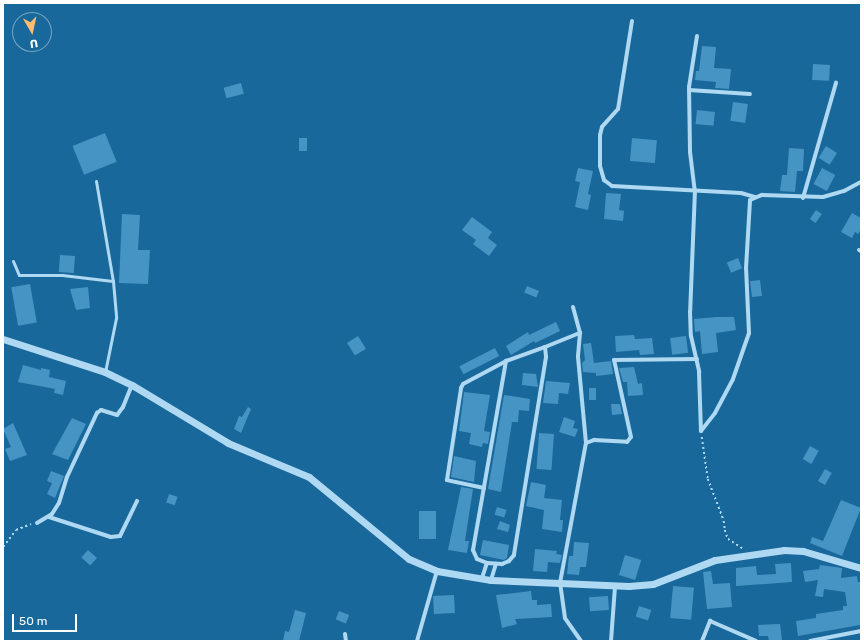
<!DOCTYPE html>
<style>
body{margin:0}
#map{position:relative;width:864px;height:644px;overflow:hidden;background:#19689b;font-family:Rubik,sans-serif}
div>[style]{position:absolute}
[style*='--x']{left:calc(var(--x)*1px);top:calc(var(--y)*1px);width:calc(var(--w)*1px);rotate:calc(var(--a)*1deg)}
.building>*{inset:0;background:#4694c3;transform-origin:0 0}
.path>*{height:1.5px;margin-top:-0.75px;transform-origin:0;background:repeating-linear-gradient(90deg,#afd9f2 0 2px,transparent 0 5px)}
.service>*{height:3px;margin:-1.5px;padding:0 1.5px;transform-origin:1.5px;border-radius:1.5px;background:#afd9f2}
.minor>*{height:4px;margin:-2px;padding:0 2px;transform-origin:2px;border-radius:2px;background:#afd9f2}
.tertiary>*{height:7px;margin:-3.5px;padding:0 3.5px;transform-origin:3.5px;border-radius:3.5px;background:#afd9f2}
span{translate:-50% -50%;white-space:nowrap;text-align:center;line-height:1.15;-webkit-text-stroke:3px #19689b;paint-order:stroke}
.frame{position:absolute;inset:0;border:4px solid #fff;pointer-events:none}
.north{position:absolute;left:12px;top:12px;width:40px;height:40px;box-sizing:border-box;background:#19689b;border:1px solid #75a4c3;border-radius:50%;rotate:171deg;font-size:11px;font-weight:700;line-height:16px;text-align:center;color:#fff}
.north::after{content:'';display:block;margin:auto;width:14px;height:18px;background:#ffbd70;clip-path:polygon(50% 0,100% 100%,50% 72%,0 100%)}
.scale{position:absolute;left:12px;top:614px;width:65px;height:18px;box-sizing:border-box;border:2px solid #fff;border-top:0;padding-left:5px;font-size:12px;line-height:14px;white-space:nowrap;color:#fff;-webkit-text-stroke:3px #19689b;paint-order:stroke}
</style>
<div id="map">
<div class="building">
<div style="clip-path:polygon(702px 46px,716px 47px,714px 68px,731px 69px,729px 89px,715px 88px,716px 82px,695px 80px,696px 71px,699px 71px)"></div>
<div style="left:813px;top:64px;width:17px;height:16px;rotate:3deg"></div>
<div style="left:241px;top:83px;width:11px;height:18px;rotate:75deg"></div>
<div style="left:733px;top:102px;width:15px;height:19px;rotate:8deg"></div>
<div style="left:697px;top:110px;width:18px;height:14px;rotate:6deg"></div>
<div style="left:105px;top:133px;width:31px;height:35px;rotate:68deg"></div>
<div style="left:307px;top:138px;width:13px;height:8px;rotate:90deg"></div>
<div style="left:632px;top:138px;width:25px;height:23px;rotate:5deg"></div>
<div style="left:826px;top:146px;width:13px;height:14px;rotate:32deg"></div>
<div style="clip-path:polygon(789px 148px,804px 149px,803px 171px,797px 171px,795px 192px,780px 191px,782px 175px,787px 175px)"></div>
<div style="clip-path:polygon(578px 168px,593px 171px,588px 194px,591px 195px,588px 210px,575px 207px,580px 182px,575px 181px)"></div>
<div style="left:822px;top:168px;width:15px;height:18px;rotate:28deg"></div>
<div style="clip-path:polygon(606px 193px,621px 194px,619px 210px,624px 211px,623px 221px,604px 219px)"></div>
<div style="left:816px;top:210px;width:7px;height:11px;rotate:34deg"></div>
<div style="clip-path:polygon(852px 213px,861px 218px,861px 229px,858px 234px,855px 232px,852px 238px,841px 232px)"></div>
<div style="clip-path:polygon(122px 214px,140px 215px,138px 250px,150px 250px,148px 284px,119px 283px)"></div>
<div style="clip-path:polygon(472px 217px,492px 232px,488px 238px,497px 245px,489px 256px,473px 244px,476px 240px,462px 230px)"></div>
<div style="left:60px;top:255px;width:15px;height:17px;rotate:4deg"></div>
<div style="left:738px;top:258px;width:11px;height:12px;rotate:68deg"></div>
<div style="left:760px;top:280px;width:16px;height:10px;rotate:83deg"></div>
<div style="left:30px;top:284px;width:39px;height:19px;rotate:80deg"></div>
<div style="left:527px;top:286px;width:13px;height:7px;rotate:23deg"></div>
<div style="clip-path:polygon(88px 287px,90px 308px,76px 310px,70px 289px)"></div>
<div style="clip-path:polygon(716px 317px,734px 317px,736px 330px,716px 333px,718px 352px,702px 354px,700px 331px,695px 332px,694px 319px)"></div>
<div style="clip-path:polygon(556px 322px,560px 331px,535px 343px,534px 341px,511px 355px,506px 346px,528px 332px,529px 335px)"></div>
<div style="clip-path:polygon(634px 335px,635px 339px,652px 338px,654px 354px,640px 355px,639px 350px,616px 352px,615px 336px)"></div>
<div style="left:358px;top:336px;width:15px;height:13px;rotate:58deg"></div>
<div style="left:686px;top:336px;width:17px;height:16px;rotate:83deg"></div>
<div style="clip-path:polygon(591px 343px,594px 363px,611px 361px,613px 374px,596px 376px,596px 373px,583px 372px,582px 363px,585px 360px,583px 344px)"></div>
<div style="left:495px;top:348px;width:9px;height:40px;rotate:63deg"></div>
<div style="clip-path:polygon(23px 365px,41px 370px,41px 368px,50px 370px,49px 377px,66px 381px,63px 395px,54px 393px,55px 389px,18px 382px)"></div>
<div style="clip-path:polygon(634px 367px,638px 384px,642px 383px,643px 395px,628px 396px,627px 382px,623px 382px,619px 368px)"></div>
<div style="clip-path:polygon(523px 373px,536px 374px,538px 387px,522px 385px)"></div>
<div style="clip-path:polygon(546px 381px,570px 383px,568px 394px,559px 393px,558px 404px,543px 403px)"></div>
<div style="left:589px;top:388px;width:7px;height:12px"></div>
<div style="clip-path:polygon(464px 392px,490px 395px,484px 431px,490px 432px,488px 444px,483px 443px,482px 447px,469px 444px,471px 433px,459px 431px)"></div>
<div style="clip-path:polygon(504px 395px,530px 399px,529px 411px,519px 410px,518px 422px,512px 422px,501px 492px,488px 489px)"></div>
<div style="clip-path:polygon(611px 404px,620px 404px,622px 414px,612px 415px)"></div>
<div style="clip-path:polygon(248px 407px,251px 409px,241px 433px,234px 429px,239px 416px,242px 417px)"></div>
<div style="clip-path:polygon(564px 417px,575px 421px,573px 428px,578px 429px,575px 437px,559px 432px)"></div>
<div style="clip-path:polygon(72px 418px,86px 424px,68px 460px,52px 454px)"></div>
<div style="clip-path:polygon(13px 423px,27px 455px,10px 461px,5px 449px,11px 447px,3px 429px)"></div>
<div style="left:539px;top:433px;width:15px;height:36px;rotate:4deg"></div>
<div style="left:810px;top:446px;width:10px;height:15px;rotate:29deg"></div>
<div style="clip-path:polygon(454px 456px,476px 461px,474px 482px,451px 477px)"></div>
<div style="left:825px;top:469px;width:8px;height:14px;rotate:30deg"></div>
<div style="clip-path:polygon(51px 471px,64px 476px,55px 498px,47px 494px,52px 483px,47px 481px)"></div>
<div style="clip-path:polygon(531px 482px,546px 485px,544px 498px,562px 500px,560px 520px,563px 520px,562px 532px,542px 529px,544px 510px,526px 506px)"></div>
<div style="clip-path:polygon(461px 487px,473px 489px,465px 541px,469px 541px,467px 553px,448px 550px)"></div>
<div style="left:169px;top:494px;width:9px;height:9px;rotate:18deg"></div>
<div style="clip-path:polygon(841px 500px,861px 508px,842px 556px,810px 543px,812px 537px,823px 541px)"></div>
<div style="left:497px;top:507px;width:10px;height:8px;rotate:17deg"></div>
<div style="left:419px;top:511px;width:17px;height:28px"></div>
<div style="clip-path:polygon(500px 521px,510px 525px,508px 532px,497px 529px)"></div>
<div style="clip-path:polygon(483px 540px,509px 545px,507px 558px,504px 560px,480px 555px)"></div>
<div style="clip-path:polygon(574px 542px,589px 543px,586px 567px,580px 567px,579px 575px,567px 574px,569px 556px,573px 556px)"></div>
<div style="clip-path:polygon(535px 549px,557px 551px,556px 554px,562px 555px,560px 563px,548px 562px,547px 572px,533px 571px)"></div>
<div style="left:88px;top:550px;width:12px;height:10px;rotate:42deg"></div>
<div style="left:625px;top:555px;width:17px;height:21px;rotate:17deg"></div>
<div style="clip-path:polygon(791px 563px,792px 582px,736px 586px,736px 568px,756px 566px,757px 575px,776px 574px,775px 564px)"></div>
<div style="clip-path:polygon(820px 565px,842px 568px,841px 578px,857px 576px,858px 582px,861px 582px,860px 625px,798px 636px,796px 621px,816px 618px,816px 614px,843px 610px,843px 606px,847px 606px,845px 592px,824px 589px,823px 597px,815px 596px,818px 580px,805px 582px,803px 571px,819px 569px)"></div>
<div style="clip-path:polygon(711px 571px,713px 584px,730px 583px,732px 607px,707px 609px,703px 572px)"></div>
<div style="left:673px;top:586px;width:21px;height:32px;rotate:5deg"></div>
<div style="clip-path:polygon(531px 591px,532px 600px,537px 600px,537px 605px,551px 604px,552px 617px,515px 619px,517px 624px,502px 628px,496px 595px)"></div>
<div style="left:454px;top:595px;width:18px;height:21px;rotate:87deg"></div>
<div style="left:608px;top:596px;width:14px;height:19px;rotate:86deg"></div>
<div style="left:639px;top:606px;width:13px;height:11px;rotate:18deg"></div>
<div style="clip-path:polygon(295px 610px,306px 613px,299px 641px,283px 641px,285px 631px,289px 632px)"></div>
<div style="left:339px;top:611px;width:11px;height:9px;rotate:22deg"></div>
<div style="clip-path:polygon(780px 624px,782px 640px,769px 641px,768px 636px,759px 636px,758px 625px)"></div>
</div>
<div class="path">
<div style="--x:702;--y:437;--w:42;--a:81.9"></div>
<div style="--x:708;--y:479;--w:45;--a:69.1"></div>
<div style="--x:724;--y:521;--w:9;--a:84"></div>
<div style="--x:725;--y:530;--w:9;--a:72"></div>
<div style="--x:728;--y:539;--w:17;--a:33"></div>
<div style="--x:3;--y:547;--w:21;--a:-53"></div>
<div style="--x:16;--y:530;--w:16;--a:-22"></div>
</div>
<div class="service">
<div style="--x:96;--y:181;--w:101;--a:80.4"></div>
<div style="--x:113;--y:281;--w:37;--a:85"></div>
<div style="--x:116;--y:318;--w:55;--a:101.5"></div>
<div style="--x:13;--y:261;--w:15;--a:67"></div>
<div style="--x:19;--y:275;--w:43;--a:0"></div>
<div style="--x:62;--y:275;--w:51;--a:6.7"></div>
</div>
<div class="minor">
<div style="--x:632;--y:21;--w:89;--a:99"></div>
<div style="--x:618;--y:109;--w:24;--a:132"></div>
<div style="--x:602;--y:127;--w:8;--a:104"></div>
<div style="--x:600;--y:135;--w:31;--a:90"></div>
<div style="--x:600;--y:166;--w:15;--a:74"></div>
<div style="--x:604;--y:180;--w:10;--a:37"></div>
<div style="--x:612;--y:186;--w:129;--a:3.1"></div>
<div style="--x:741;--y:193;--w:15;--a:16"></div>
<div style="--x:697;--y:36;--w:52;--a:98.9"></div>
<div style="--x:689;--y:87;--w:65;--a:89.1"></div>
<div style="--x:690;--y:152;--w:38;--a:83"></div>
<div style="--x:695;--y:190;--w:122;--a:92.3"></div>
<div style="--x:690;--y:312;--w:24;--a:88"></div>
<div style="--x:691;--y:336;--w:37;--a:77"></div>
<div style="--x:699;--y:372;--w:59;--a:88.1"></div>
<div style="--x:689;--y:90;--w:61;--a:3.8"></div>
<div style="--x:803;--y:198;--w:120;--a:-74"></div>
<div style="--x:859;--y:250;--w:2;--a:27"></div>
<div style="--x:573;--y:307;--w:27;--a:75"></div>
<div style="--x:580;--y:333;--w:24;--a:95"></div>
<div style="--x:578;--y:357;--w:86;--a:84.7"></div>
<div style="--x:545;--y:347;--w:38;--a:-22"></div>
<div style="--x:701;--y:431;--w:23;--a:-52"></div>
<div style="--x:715;--y:413;--w:38;--a:-62"></div>
<div style="--x:733;--y:379;--w:49;--a:-70.8"></div>
<div style="--x:749;--y:333;--w:65;--a:-92.6"></div>
<div style="--x:746;--y:268;--w:68;--a:-86.6"></div>
<div style="--x:750;--y:200;--w:13;--a:-23"></div>
<div style="--x:762;--y:195;--w:61;--a:1.9"></div>
<div style="--x:823;--y:197;--w:22;--a:-16"></div>
<div style="--x:844;--y:191;--w:19;--a:-28"></div>
<div style="--x:484;--y:488;--w:38;--a:-168"></div>
<div style="--x:447;--y:480;--w:93;--a:-81.3"></div>
<div style="--x:461;--y:388;--w:4;--a:-63"></div>
<div style="--x:463;--y:384;--w:49;--a:-28.1"></div>
<div style="--x:506;--y:361;--w:41;--a:-19.7"></div>
<div style="--x:545;--y:347;--w:10;--a:84"></div>
<div style="--x:546;--y:357;--w:201;--a:99.2"></div>
<div style="--x:514;--y:555;--w:8;--a:130"></div>
<div style="--x:509;--y:561;--w:8;--a:157"></div>
<div style="--x:502;--y:564;--w:15;--a:-176"></div>
<div style="--x:487;--y:563;--w:11;--a:-158"></div>
<div style="--x:477;--y:559;--w:10;--a:-114"></div>
<div style="--x:473;--y:550;--w:192;--a:-80.1"></div>
<div style="--x:49;--y:517;--w:65;--a:17.9"></div>
<div style="--x:111;--y:537;--w:9;--a:-6"></div>
<div style="--x:120;--y:536;--w:39;--a:-64"></div>
<div style="--x:37;--y:523;--w:17;--a:-31"></div>
<div style="--x:52;--y:514;--w:13;--a:-58"></div>
<div style="--x:59;--y:503;--w:27;--a:-73"></div>
<div style="--x:67;--y:477;--w:71;--a:-64.9"></div>
<div style="--x:97;--y:413;--w:5;--a:-37"></div>
<div style="--x:101;--y:410;--w:17;--a:17"></div>
<div style="--x:117;--y:415;--w:10;--a:-53"></div>
<div style="--x:123;--y:407;--w:24;--a:-68"></div>
<div style="--x:482;--y:578;--w:16;--a:-72"></div>
<div style="--x:491;--y:580;--w:17;--a:-73"></div>
<div style="--x:345;--y:634;--w:7;--a:82"></div>
<div style="--x:417;--y:641;--w:73;--a:-74.1"></div>
<div style="--x:581;--y:641;--w:28;--a:-125"></div>
<div style="--x:565;--y:618;--w:35;--a:-98"></div>
<div style="--x:560;--y:583;--w:142;--a:-79.5"></div>
<div style="--x:586;--y:443;--w:9;--a:-21"></div>
<div style="--x:594;--y:440;--w:33;--a:3"></div>
<div style="--x:627;--y:442;--w:6;--a:-51"></div>
<div style="--x:631;--y:437;--w:79;--a:-102.4"></div>
<div style="--x:614;--y:360;--w:83;--a:-0.7"></div>
<div style="--x:611;--y:641;--w:55;--a:-85.8"></div>
<div style="--x:702;--y:641;--w:22;--a:-68"></div>
<div style="--x:710;--y:621;--w:50;--a:23.5"></div>
<div style="--x:810;--y:641;--w:52;--a:-11.1"></div>
</div>
<div class="tertiary">
<div style="--x:3;--y:339;--w:107;--a:17.9"></div>
<div style="--x:105;--y:372;--w:30;--a:26"></div>
<div style="--x:132;--y:385;--w:112;--a:31.1"></div>
<div style="--x:228;--y:443;--w:88;--a:22.8"></div>
<div style="--x:309;--y:477;--w:129;--a:39.4"></div>
<div style="--x:409;--y:559;--w:30;--a:23"></div>
<div style="--x:437;--y:571;--w:55;--a:9.5"></div>
<div style="--x:491;--y:580;--w:138;--a:2.5"></div>
<div style="--x:629;--y:586;--w:24;--a:-5"></div>
<div style="--x:653;--y:584;--w:66;--a:-21.2"></div>
<div style="--x:715;--y:560;--w:70;--a:-8.2"></div>
<div style="--x:784;--y:550;--w:19;--a:3"></div>
<div style="--x:803;--y:551;--w:60;--a:16.3"></div>
</div>
<div class="frame"></div>
<div class="north">U</div>
<div class="scale">50 m</div>
</div>
